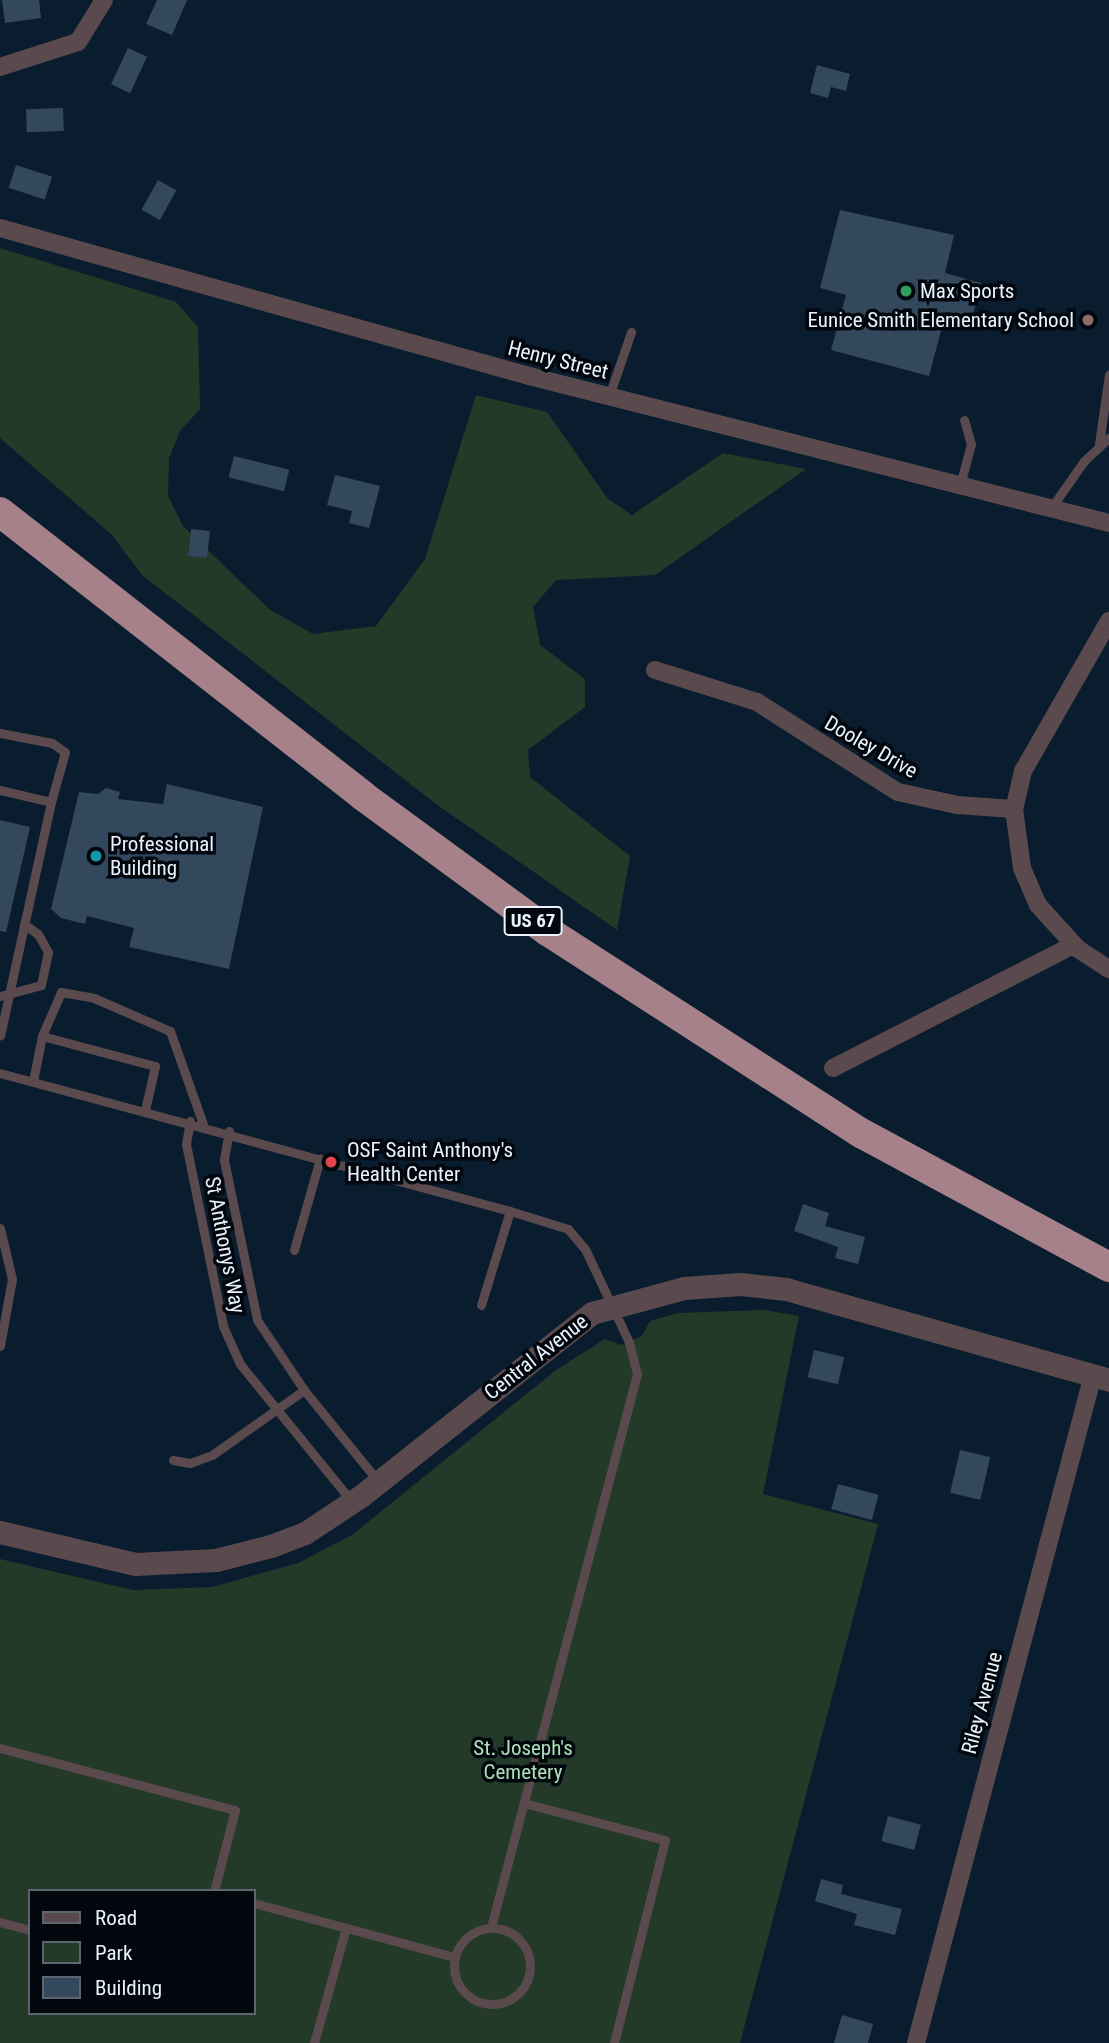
<!DOCTYPE html>
<style>
body{margin:0}
#map{position:relative;width:1109px;height:2043px;overflow:hidden;background:#0a1d2f;font-family:"Roboto Condensed",sans-serif}
div>[style]{position:absolute}
[style*='--x']{left:calc(var(--x)*1px);top:calc(var(--y)*1px);width:calc(var(--w)*1px);rotate:calc(var(--a)*1deg)}
.green>*{inset:0;background:#233a28}
.building>*{inset:0;background:#34485d;transform-origin:0 0}
.service>*{height:9px;margin:-4.5px;padding:0 4.5px;transform-origin:4.5px;border-radius:4.5px;background:#5a4a4d}
.service>.ring{margin:-4.5px;padding:0;box-sizing:content-box;background:none;border:9px solid #5a4a4d;border-radius:50%}
.minor>*{height:18px;margin:-9px;padding:0 9px;transform-origin:9px;border-radius:9px;background:#5a4a4d}
.tertiary>*{height:23px;margin:-11.5px;padding:0 11.5px;transform-origin:11.5px;border-radius:11.5px;background:#5a4a4d}
.trunk>*{height:30px;margin:-15px;padding:0 15px;transform-origin:15px;border-radius:15px;background:#a68189}
.dots>*{width:19px;height:19px;translate:-50% -50%;box-sizing:border-box;border:4px solid #02070e;border-radius:50%}
span{translate:-50% -50%;white-space:nowrap;text-align:center;line-height:1.15;-webkit-text-stroke:7px #02070e;paint-order:stroke}
.shield-label span{padding:2px 5px;background:#02070e;border:2px solid;border-radius:5px;-webkit-text-stroke-width:0}
.shield-label{font-size:19px;color:#e9f2fd;font-weight:700}
.poi-label{font-size:21px;color:#e9f2fd}
.left{translate:0 -50%;text-align:left}
.right{translate:-100% -50%;text-align:right}
.street-label{font-size:21px;color:#e9f2fd}
.park-label{font-size:21px;color:#ace1b7}
.legend{position:absolute;left:28px;top:1889px;width:228px;height:126px;box-sizing:border-box;background:#02070e;border:2px solid #5e656e;margin:0;padding:9px 12px;list-style:none;font-size:21px;color:#e9f2fd}
.legend li{display:flex;align-items:center;gap:14px;height:35px}
.legend b{width:35px;border:2px solid #5e656e}
</style>
<div id="map">
<div class="green">
<div style="clip-path:polygon(0 248px,176px 302px,198px 327px,200px 409px,180px 431px,169px 458px,168px 496px,183px 526px,269px 609px,313px 634px,376px 626px,425px 559px,476px 395px,547px 412px,608px 499px,632px 515px,723px 453px,806px 469px,655px 575px,556px 580px,533px 607px,540px 645px,585px 679px,585px 707px,528px 750px,530px 777px,630px 856px,617px 930px,436px 804px,142px 575px,112px 535px,0 438px)"></div>
<div style="clip-path:polygon(evenodd,764px 1310px,799px 1316px,763px 1494px,878px 1524px,740px 2043px,0 2043px,0 1559px,133px 1590px,212px 1587px,298px 1563px,352px 1535px,556px 1370px,605px 1339px,621px 1345px,642px 1336px,650px 1321px,678px 1313px,764px 1310px,30px 1891px,254px 1891px,254px 2013px,30px 2013px,30px 1891px)"></div>
</div>
<div class="building">
<div style="clip-path:polygon(2px 0,39px 0,41px 18px,5px 23px)"></div>
<div style="clip-path:polygon(157px 0,187px 0,172px 35px,146px 24px)"></div>
<div style="left:128px;top:48px;width:21px;height:40px;rotate:25deg"></div>
<div style="clip-path:polygon(817px 65px,850px 74px,846px 91px,831px 87px,828px 98px,810px 93px)"></div>
<div style="left:63px;top:108px;width:23px;height:37px;rotate:88deg"></div>
<div style="left:16px;top:165px;width:38px;height:24px;rotate:18deg"></div>
<div style="left:158px;top:180px;width:21px;height:34px;rotate:29deg"></div>
<div style="clip-path:polygon(840px 210px,954px 235px,945px 273px,981px 283px,972px 319px,946px 312px,929px 376px,831px 350px,846px 295px,820px 288px)"></div>
<div style="left:234px;top:456px;width:57px;height:22px;rotate:14deg"></div>
<div style="clip-path:polygon(335px 475px,380px 486px,369px 528px,349px 523px,352px 511px,327px 505px)"></div>
<div style="left:191px;top:529px;width:19px;height:27px;rotate:6deg"></div>
<div style="clip-path:polygon(167px 784px,263px 807px,229px 969px,129px 947px,134px 928px,87px 916px,85px 924px,61px 918px,51px 909px,79px 792px,98px 794px,106px 788px,120px 792px,118px 799px,163px 804px)"></div>
<div style="clip-path:polygon(0 820px,30px 827px,6px 932px,0 931px)"></div>
<div style="clip-path:polygon(803px 1204px,829px 1213px,825px 1226px,865px 1237px,858px 1264px,835px 1258px,838px 1247px,794px 1231px)"></div>
<div style="left:814px;top:1350px;width:31px;height:28px;rotate:13deg"></div>
<div style="left:960px;top:1450px;width:31px;height:44px;rotate:13deg"></div>
<div style="left:838px;top:1484px;width:42px;height:26px;rotate:15deg"></div>
<div style="left:888px;top:1816px;width:34px;height:26px;rotate:15deg"></div>
<div style="clip-path:polygon(821px 1879px,843px 1885px,841px 1894px,902px 1909px,895px 1935px,854px 1925px,857px 1914px,815px 1901px)"></div>
<div style="clip-path:polygon(842px 2015px,873px 2024px,868px 2043px,834px 2043px)"></div>
</div>
<div class="service">
<div style="--x:609;--y:396;--w:68;--a:-71"></div>
<div style="--x:1099;--y:444;--w:70;--a:-81.8"></div>
<div style="--x:960;--y:485;--w:42;--a:-75"></div>
<div style="--x:971;--y:444;--w:25;--a:-106"></div>
<div style="--x:1051;--y:508;--w:57;--a:-54.9"></div>
<div style="--x:1084;--y:461;--w:34;--a:-43"></div>
<div style="--x:0;--y:733;--w:53;--a:10.9"></div>
<div style="--x:52;--y:743;--w:16;--a:35"></div>
<div style="--x:65;--y:752;--w:52;--a:105.6"></div>
<div style="--x:0;--y:790;--w:52;--a:13.2"></div>
<div style="--x:51;--y:802;--w:239;--a:102.3"></div>
<div style="--x:24;--y:924;--w:17;--a:36"></div>
<div style="--x:38;--y:934;--w:21;--a:61"></div>
<div style="--x:48;--y:952;--w:34;--a:102"></div>
<div style="--x:0;--y:996;--w:42;--a:-15"></div>
<div style="--x:42;--y:1036;--w:48;--a:-66.6"></div>
<div style="--x:61;--y:992;--w:34;--a:10"></div>
<div style="--x:94;--y:998;--w:83;--a:23.5"></div>
<div style="--x:170;--y:1031;--w:99;--a:70.5"></div>
<div style="--x:0;--y:1073;--w:528;--a:15.14"></div>
<div style="--x:510;--y:1211;--w:61;--a:17.2"></div>
<div style="--x:568;--y:1229;--w:26;--a:50"></div>
<div style="--x:585;--y:1249;--w:103;--a:64.7"></div>
<div style="--x:629;--y:1342;--w:33;--a:76"></div>
<div style="--x:637;--y:1374;--w:572;--a:104.79"></div>
<div style="--x:33;--y:1081;--w:46;--a:-78.7"></div>
<div style="--x:42;--y:1036;--w:117;--a:14.9"></div>
<div style="--x:155;--y:1066;--w:45;--a:102.8"></div>
<div style="--x:190;--y:1121;--w:23;--a:100"></div>
<div style="--x:186;--y:1144;--w:186;--a:78.5"></div>
<div style="--x:223;--y:1326;--w:42;--a:65.9"></div>
<div style="--x:240;--y:1364;--w:178;--a:50.9"></div>
<div style="--x:229;--y:1131;--w:29;--a:100"></div>
<div style="--x:224;--y:1160;--w:163;--a:78.3"></div>
<div style="--x:257;--y:1320;--w:84;--a:56.1"></div>
<div style="--x:304;--y:1390;--w:117;--a:50.9"></div>
<div style="--x:0;--y:1228;--w:52;--a:76.8"></div>
<div style="--x:12;--y:1279;--w:68;--a:100.2"></div>
<div style="--x:294;--y:1250;--w:95;--a:-74.1"></div>
<div style="--x:481;--y:1305;--w:98;--a:-72.9"></div>
<div style="--x:173;--y:1460;--w:17;--a:10"></div>
<div style="--x:190;--y:1463;--w:23;--a:-20"></div>
<div style="--x:212;--y:1455;--w:113;--a:-35.2"></div>
<div style="--x:0;--y:1748;--w:243;--a:14.8"></div>
<div style="--x:235;--y:1810;--w:84;--a:104.5"></div>
<div style="--x:524;--y:1803;--w:146;--a:14.7"></div>
<div style="--x:665;--y:1840;--w:209;--a:104.1"></div>
<div style="--x:254;--y:1903;--w:207;--a:15.1"></div>
<div style="--x:0;--y:1922;--w:31;--a:15"></div>
<div class="ring" style="left:454px;top:1928px;width:67px;height:67px"></div>
<div style="--x:314;--y:2043;--w:119;--a:-74.5"></div>
</div>
<div class="minor">
<div style="--x:0;--y:67;--w:82;--a:-17.8"></div>
<div style="--x:78;--y:42;--w:49;--a:-58.2"></div>
<div style="--x:0;--y:228;--w:549;--a:15.63"></div>
<div style="--x:529;--y:376;--w:598;--a:14.22"></div>
<div style="--x:1109;--y:621;--w:173;--a:119.8"></div>
<div style="--x:1023;--y:771;--w:39;--a:103"></div>
<div style="--x:1014;--y:809;--w:60;--a:82.3"></div>
<div style="--x:1022;--y:868;--w:40;--a:66.6"></div>
<div style="--x:1038;--y:905;--w:59;--a:47.7"></div>
<div style="--x:1078;--y:949;--w:37;--a:33"></div>
<div style="--x:655;--y:670;--w:107;--a:17.4"></div>
<div style="--x:757;--y:702;--w:167;--a:32.6"></div>
<div style="--x:898;--y:792;--w:60;--a:12.4"></div>
<div style="--x:957;--y:805;--w:57;--a:4"></div>
<div style="--x:833;--y:1068;--w:270;--a:-27.1"></div>
<div style="--x:916;--y:2043;--w:691;--a:-75.16"></div>
</div>
<div class="tertiary">
<div style="--x:0;--y:1532;--w:139;--a:13.3"></div>
<div style="--x:135;--y:1564;--w:81;--a:-2.8"></div>
<div style="--x:216;--y:1560;--w:57;--a:-14.3"></div>
<div style="--x:271;--y:1546;--w:36;--a:-21"></div>
<div style="--x:305;--y:1533;--w:67;--a:-33.5"></div>
<div style="--x:361;--y:1496;--w:295;--a:-38.4"></div>
<div style="--x:592;--y:1313;--w:95;--a:-15.2"></div>
<div style="--x:684;--y:1288;--w:56;--a:-4.1"></div>
<div style="--x:740;--y:1284;--w:46;--a:6.2"></div>
<div style="--x:786;--y:1289;--w:336;--a:15.7"></div>
</div>
<div class="trunk">
<div style="--x:0;--y:512;--w:461;--a:38"></div>
<div style="--x:363;--y:796;--w:230;--a:36.2"></div>
<div style="--x:549;--y:932;--w:373;--a:32.8"></div>
<div style="--x:863;--y:1134;--w:280;--a:28.4"></div>
</div>
<div class="dots">
<div style="left:906px;top:291px;background:#2e9e5b"></div>
<div style="left:1088px;top:320px;background:#8d6e63"></div>
<div style="left:96px;top:856px;background:#0f9aa8"></div>
<div style="left:331px;top:1162px;background:#e0444e"></div>
</div>
<div class="shield-label">
<span style="left:533px;top:921px">US 67</span>
</div>
<div class="poi-label">
<span class="left" style="left:920px;top:291px">Max Sports</span>
<span class="right" style="left:1074px;top:320px">Eunice Smith Elementary School</span>
<span class="left" style="left:110px;top:856px">Professional<br>Building</span>
<span class="left" style="left:347px;top:1162px">OSF Saint Anthony's<br>Health Center</span>
</div>
<div class="street-label">
<span style="left:558px;top:360px;rotate:14deg">Henry Street</span>
<span style="left:871px;top:747px;rotate:30deg">Dooley Drive</span>
<span style="left:225px;top:1245px;rotate:79deg">St Anthonys Way</span>
<span style="left:536px;top:1357px;rotate:-38deg">Central Avenue</span>
<span style="left:982px;top:1703px;rotate:-75deg">Riley Avenue</span>
</div>
<div class="park-label">
<span style="left:523px;top:1760px">St. Joseph's<br>Cemetery</span>
</div>
<ul class="legend">
<li><b style="height:9px;background:#5a4a4d"></b>Road</li>
<li><b style="height:19px;background:#233a28"></b>Park</li>
<li><b style="height:19px;background:#34485d"></b>Building</li>
</ul>
</div>
